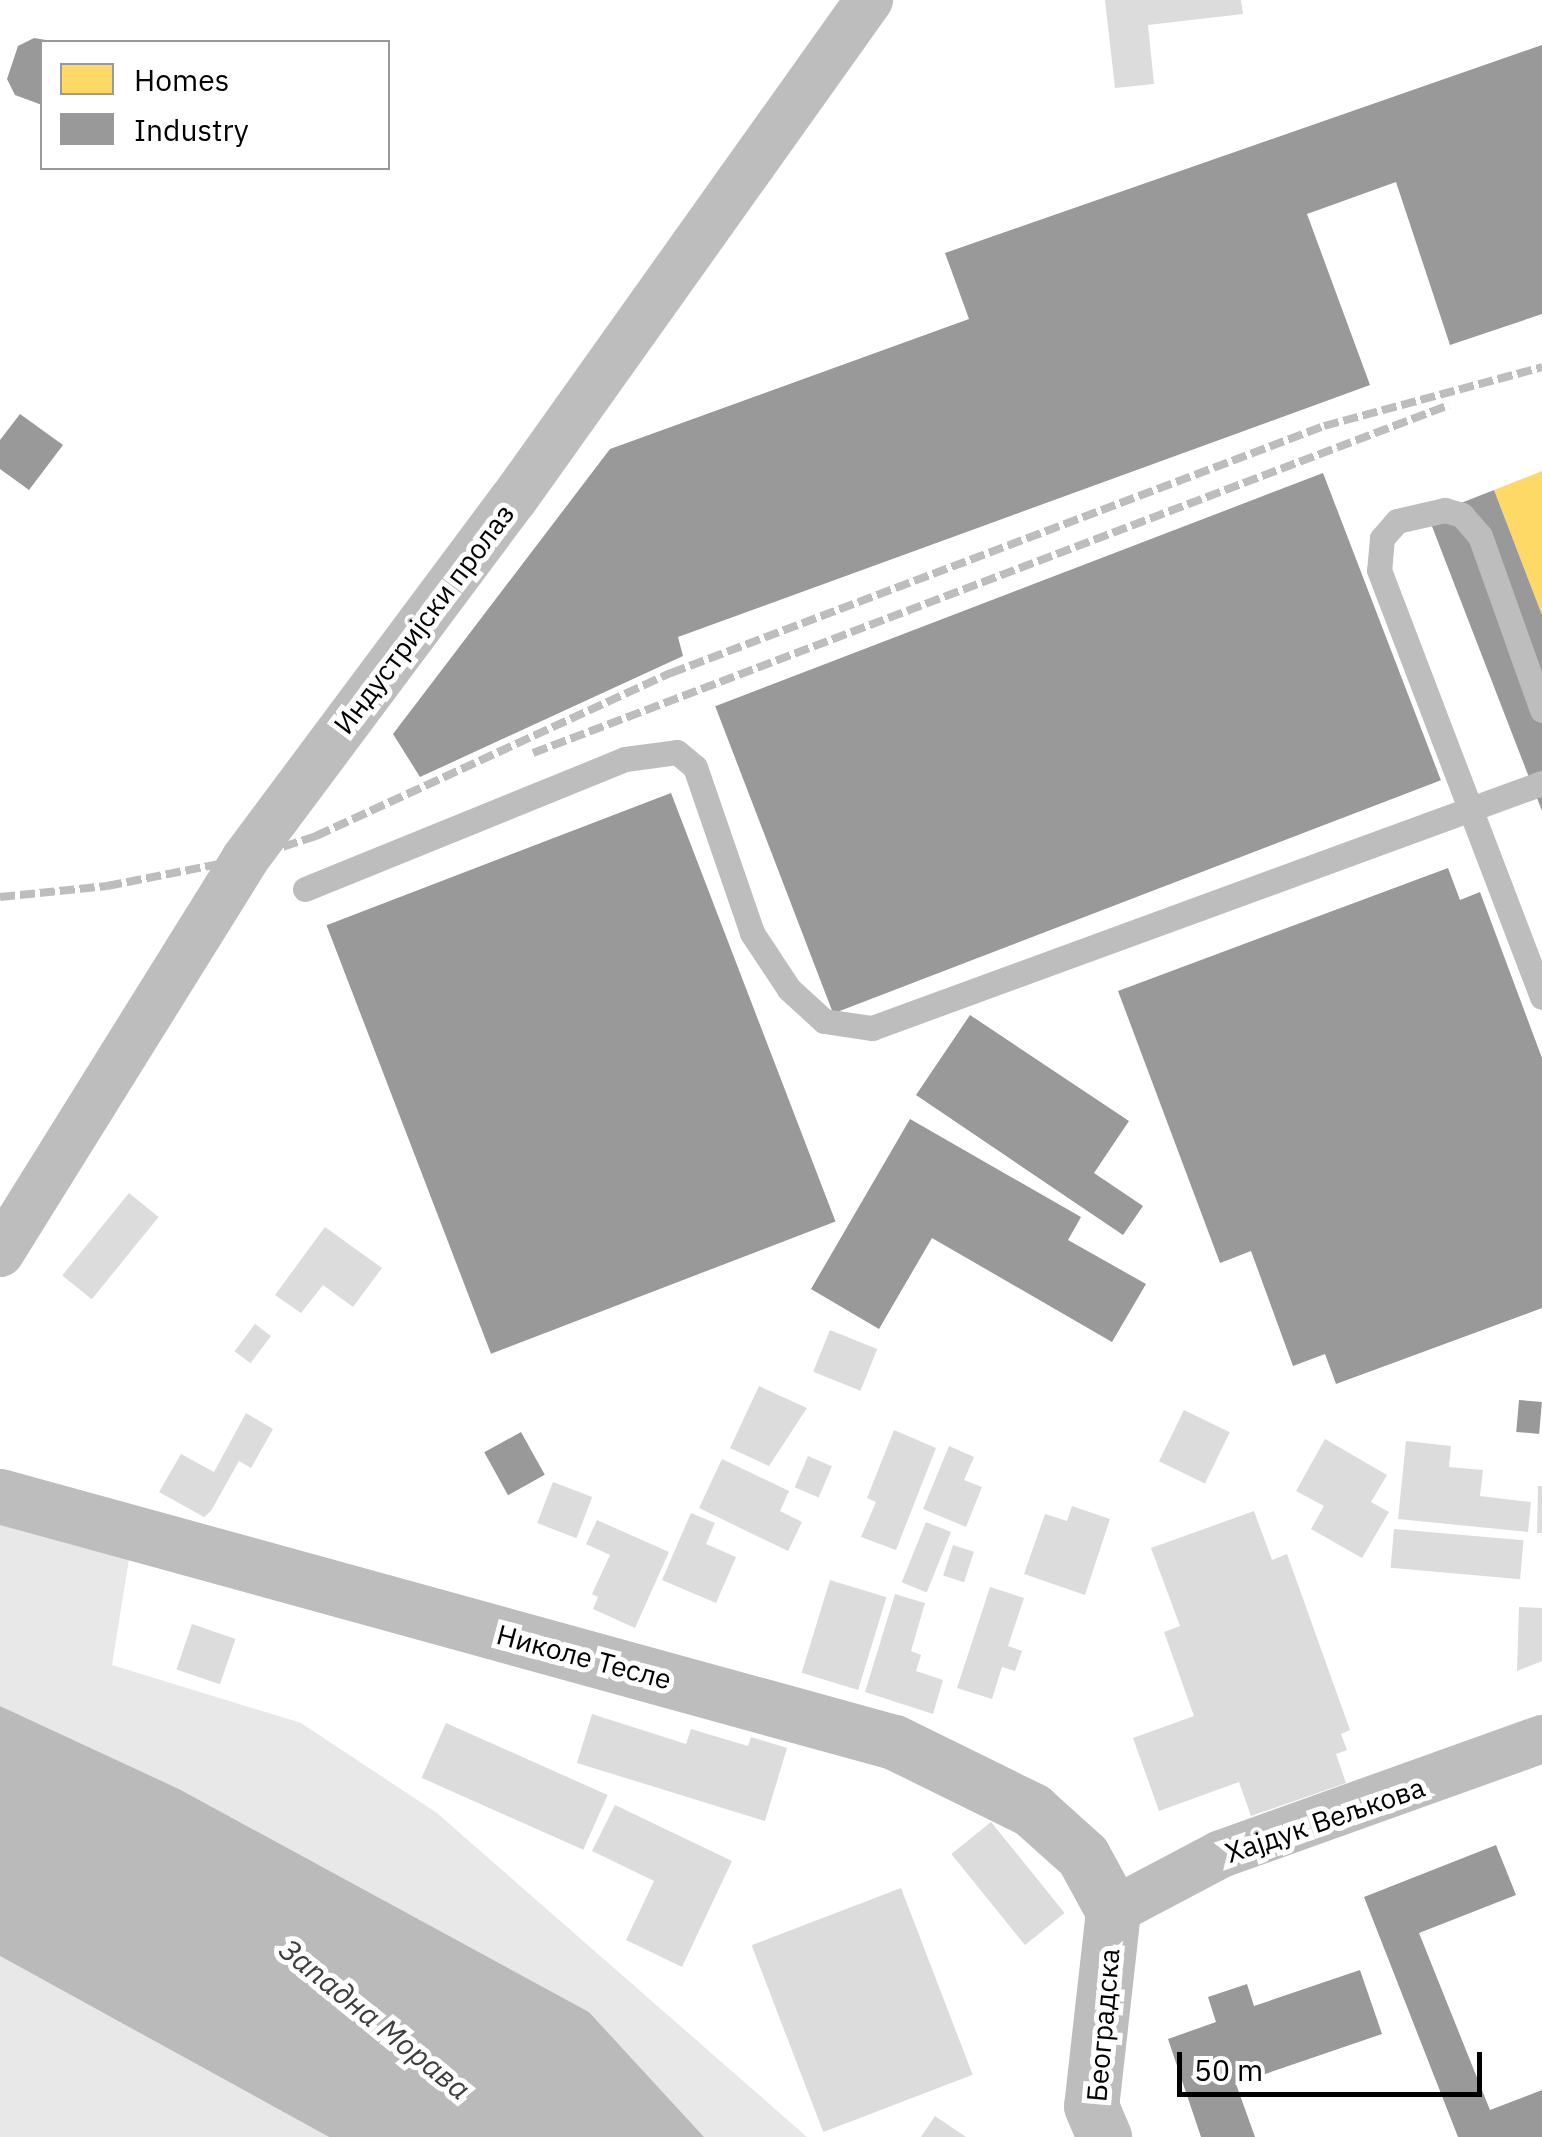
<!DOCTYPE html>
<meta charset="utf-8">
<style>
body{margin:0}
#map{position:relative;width:1542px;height:2137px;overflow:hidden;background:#fff;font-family:"IBM Plex Sans",sans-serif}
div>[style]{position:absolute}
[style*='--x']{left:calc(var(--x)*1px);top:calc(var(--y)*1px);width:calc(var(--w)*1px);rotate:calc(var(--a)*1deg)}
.green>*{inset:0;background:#e8e8e8}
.water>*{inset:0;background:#bababa}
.homes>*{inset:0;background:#ffd966}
.industry>*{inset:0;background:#999;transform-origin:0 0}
.building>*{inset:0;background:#dcdcdc;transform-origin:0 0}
.service>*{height:25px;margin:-12.5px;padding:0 12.5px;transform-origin:12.5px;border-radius:12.5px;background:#bdbdbd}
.minor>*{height:48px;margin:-24px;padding:0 24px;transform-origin:24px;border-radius:24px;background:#bdbdbd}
.tertiary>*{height:55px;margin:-27.5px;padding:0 27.5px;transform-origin:27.5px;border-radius:27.5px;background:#bdbdbd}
.rail>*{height:8px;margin-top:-4px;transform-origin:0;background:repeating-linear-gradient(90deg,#bdbdbd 0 15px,transparent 0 20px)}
span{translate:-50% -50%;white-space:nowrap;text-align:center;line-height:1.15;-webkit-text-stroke:10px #fff;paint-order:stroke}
.street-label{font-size:28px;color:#000}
.water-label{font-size:30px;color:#3e3e3e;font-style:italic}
.legend{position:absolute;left:40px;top:40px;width:350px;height:130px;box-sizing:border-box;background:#fff;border:2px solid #999;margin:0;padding:12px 18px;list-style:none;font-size:30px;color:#000}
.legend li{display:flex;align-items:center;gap:20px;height:50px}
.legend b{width:50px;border:2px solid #999}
.scale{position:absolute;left:1177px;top:2052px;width:305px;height:45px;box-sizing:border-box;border:5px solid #000;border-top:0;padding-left:12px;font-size:30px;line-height:35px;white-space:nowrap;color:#000;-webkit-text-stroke:8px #fff;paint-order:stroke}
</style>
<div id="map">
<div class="green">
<div style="clip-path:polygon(0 1517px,130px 1553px,112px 1665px,301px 1723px,437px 1813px,807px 2137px,704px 2137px,589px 2012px,179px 1789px,0 1706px)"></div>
<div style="clip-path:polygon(0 1956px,329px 2137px,0 2137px)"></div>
</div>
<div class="water">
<div style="clip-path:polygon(0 1706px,179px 1789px,589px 2012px,704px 2137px,329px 2137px,0 1956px)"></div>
</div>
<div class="homes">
<div style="clip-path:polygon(1542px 471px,1542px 615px,1494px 490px)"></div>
</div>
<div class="industry">
<div style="clip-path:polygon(34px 38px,58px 42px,42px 42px,42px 105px,15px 95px,7px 79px,18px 46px)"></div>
<div style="clip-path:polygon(1542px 45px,1542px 314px,1450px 345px,1396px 182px,1307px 214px,1370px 385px,678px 637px,683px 656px,420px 777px,393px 734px,610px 449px,969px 319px,945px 253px)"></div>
<div style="clip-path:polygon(20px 414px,63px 445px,29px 490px,0 469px,0 440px)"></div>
<div style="left:1323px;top:473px;width:329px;height:651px;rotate:69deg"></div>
<div style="clip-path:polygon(1494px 490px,1542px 615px,1542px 811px,1428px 516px)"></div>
<div style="left:671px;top:793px;width:459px;height:369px;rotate:69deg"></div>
<div style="clip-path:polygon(1448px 868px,1460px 900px,1480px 892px,1542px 1058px,1542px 1308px,1336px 1384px,1325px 1354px,1293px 1366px,1251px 1251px,1220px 1263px,1118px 991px)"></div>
<div style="clip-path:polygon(970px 1015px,1129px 1121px,1094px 1173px,1143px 1206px,1123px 1235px,916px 1095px)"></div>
<div style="clip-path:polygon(910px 1119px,1081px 1217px,1068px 1240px,1146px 1284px,1112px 1342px,932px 1238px,879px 1329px,811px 1289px)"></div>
<div style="left:1519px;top:1400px;width:23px;height:32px;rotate:5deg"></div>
<div style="left:521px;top:1432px;width:49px;height:42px;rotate:61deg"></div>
<div style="clip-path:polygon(1496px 1845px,1516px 1895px,1419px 1933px,1490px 2110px,1542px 2090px,1542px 2137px,1458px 2137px,1364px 1897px)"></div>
<div style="clip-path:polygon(1360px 1970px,1382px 2034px,1236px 2084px,1255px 2137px,1201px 2137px,1168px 2039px,1216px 2022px,1208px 1997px,1247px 1984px,1254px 2006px)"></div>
</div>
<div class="building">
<div style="clip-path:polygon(1105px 0,1241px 0,1243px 14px,1148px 25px,1154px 84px,1115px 88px)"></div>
<div style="left:129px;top:1193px;width:38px;height:106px;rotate:39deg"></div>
<div style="clip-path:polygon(325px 1227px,382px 1268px,353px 1307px,323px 1285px,301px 1313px,275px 1295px)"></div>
<div style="left:255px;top:1324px;width:20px;height:34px;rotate:37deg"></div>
<div style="left:830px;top:1330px;width:51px;height:45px;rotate:22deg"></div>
<div style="clip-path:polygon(759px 1386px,807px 1408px,769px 1466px,730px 1448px)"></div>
<div style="left:1184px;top:1410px;width:51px;height:57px;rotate:26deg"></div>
<div style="clip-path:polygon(246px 1413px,273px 1429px,251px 1468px,239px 1461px,211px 1511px,204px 1517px,159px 1492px,181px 1454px,214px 1472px)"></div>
<div style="clip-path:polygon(894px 1430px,936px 1448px,896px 1550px,861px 1537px,876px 1502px,867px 1498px)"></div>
<div style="clip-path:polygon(1325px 1439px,1387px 1475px,1371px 1502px,1389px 1512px,1362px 1558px,1311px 1529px,1324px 1506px,1296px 1491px)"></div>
<div style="clip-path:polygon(1406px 1441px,1451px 1446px,1449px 1467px,1483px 1470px,1480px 1496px,1531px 1502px,1528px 1532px,1398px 1519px)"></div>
<div style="clip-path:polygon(949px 1446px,974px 1457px,964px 1480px,982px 1487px,966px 1527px,923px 1509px)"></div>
<div style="left:808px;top:1456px;width:26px;height:34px;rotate:23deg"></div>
<div style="clip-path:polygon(722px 1459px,789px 1491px,780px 1511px,802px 1522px,788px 1551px,699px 1508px)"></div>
<div style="left:553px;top:1482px;width:42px;height:44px;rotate:21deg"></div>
<div style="clip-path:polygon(1538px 1486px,1542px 1486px,1542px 1533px,1537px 1533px)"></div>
<div style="clip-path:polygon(1072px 1506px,1110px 1519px,1085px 1595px,1024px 1574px,1045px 1514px,1067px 1521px)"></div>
<div style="clip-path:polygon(1254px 1511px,1272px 1560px,1287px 1554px,1350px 1730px,1341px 1734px,1347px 1750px,1336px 1754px,1346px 1783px,1251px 1816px,1239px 1782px,1159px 1811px,1133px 1738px,1194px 1716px,1164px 1632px,1180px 1626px,1151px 1548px)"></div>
<div style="clip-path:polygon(691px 1513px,715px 1523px,706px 1544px,736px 1557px,716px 1603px,662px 1580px)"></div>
<div style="clip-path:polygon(597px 1520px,669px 1552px,635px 1628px,593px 1609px,598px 1597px,592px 1594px,610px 1555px,586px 1544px)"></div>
<div style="left:926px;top:1522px;width:27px;height:65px;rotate:22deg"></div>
<div style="left:1394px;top:1529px;width:130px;height:39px;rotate:5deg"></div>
<div style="left:953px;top:1545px;width:22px;height:32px;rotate:18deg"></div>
<div style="left:830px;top:1580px;width:59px;height:97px;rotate:17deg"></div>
<div style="clip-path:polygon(990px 1587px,1024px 1598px,1008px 1646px,1022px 1651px,1015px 1671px,1002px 1667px,992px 1699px,957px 1688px)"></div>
<div style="clip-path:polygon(895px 1594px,925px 1603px,911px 1651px,921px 1655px,916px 1671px,943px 1680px,933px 1714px,865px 1692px)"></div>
<div style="clip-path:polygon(1519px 1607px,1542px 1608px,1542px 1661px,1517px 1671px)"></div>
<div style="left:192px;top:1624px;width:46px;height:48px;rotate:19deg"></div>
<div style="clip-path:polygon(592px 1714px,686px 1744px,691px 1729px,748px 1746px,751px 1737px,787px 1748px,765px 1821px,577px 1763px)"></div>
<div style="left:446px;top:1723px;width:177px;height:60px;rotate:24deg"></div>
<div style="clip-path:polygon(615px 1805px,732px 1861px,682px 1967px,626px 1940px,654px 1881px,592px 1851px)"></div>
<div style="left:991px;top:1822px;width:117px;height:51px;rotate:51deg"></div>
<div style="left:901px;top:1888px;width:200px;height:160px;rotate:69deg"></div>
<div style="clip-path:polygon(935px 2116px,966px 2137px,921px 2137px)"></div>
</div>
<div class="service">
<div style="--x:1542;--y:710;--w:185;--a:-109.6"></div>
<div style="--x:1480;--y:536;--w:28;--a:-131"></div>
<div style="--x:1462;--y:515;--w:18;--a:-164"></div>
<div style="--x:1445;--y:510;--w:49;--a:167.1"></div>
<div style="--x:1397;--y:521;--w:23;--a:131"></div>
<div style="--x:1382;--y:538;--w:32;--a:95"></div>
<div style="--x:1379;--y:570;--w:457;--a:69.1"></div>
<div style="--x:305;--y:889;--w:345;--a:-22.1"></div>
<div style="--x:625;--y:759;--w:52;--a:-7.7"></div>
<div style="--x:677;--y:752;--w:23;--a:40"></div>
<div style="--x:695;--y:767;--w:176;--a:71"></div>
<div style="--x:752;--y:933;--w:67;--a:56.5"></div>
<div style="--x:789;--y:989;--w:47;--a:42.4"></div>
<div style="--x:824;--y:1021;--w:49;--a:8.3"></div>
<div style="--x:872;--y:1028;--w:713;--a:-20.09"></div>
</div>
<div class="minor">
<div style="--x:0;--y:1253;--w:464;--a:-58.1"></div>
<div style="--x:245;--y:859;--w:448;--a:-53.3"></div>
<div style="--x:513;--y:500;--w:614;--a:-54.55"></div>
<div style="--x:1113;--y:1911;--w:122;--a:-27.8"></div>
<div style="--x:1221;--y:1854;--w:341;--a:-19.7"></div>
</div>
<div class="tertiary">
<div style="--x:0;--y:1496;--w:927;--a:15.39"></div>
<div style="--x:894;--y:1742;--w:154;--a:26.2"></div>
<div style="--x:1032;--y:1810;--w:69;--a:42"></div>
<div style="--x:1083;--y:1856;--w:63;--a:61.4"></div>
<div style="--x:1113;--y:1911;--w:196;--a:96.4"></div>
<div style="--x:1091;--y:2106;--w:34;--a:67"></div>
</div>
<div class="rail">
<div style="--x:533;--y:753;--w:980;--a:-20.8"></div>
<div style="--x:0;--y:897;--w:108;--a:-5.9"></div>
<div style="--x:107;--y:886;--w:141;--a:-11.1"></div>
<div style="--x:245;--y:859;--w:75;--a:-17.9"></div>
<div style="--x:316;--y:836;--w:391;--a:-24.7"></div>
<div style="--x:671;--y:673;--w:698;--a:-20.72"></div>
<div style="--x:1324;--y:426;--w:226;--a:-15.1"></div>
</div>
<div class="street-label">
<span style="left:424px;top:619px;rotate:-53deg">Индустријски пролаз</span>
<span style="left:584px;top:1657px;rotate:15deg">Николе Тесле</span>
<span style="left:1325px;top:1820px;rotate:-19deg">Хајдук Вељкова</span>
<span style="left:1103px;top:2025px;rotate:-85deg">Београдска</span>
</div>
<div class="water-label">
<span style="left:375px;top:2019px;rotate:39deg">Западна Морава</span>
</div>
<ul class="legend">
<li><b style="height:28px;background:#ffd966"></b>Homes</li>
<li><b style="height:28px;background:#999"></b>Industry</li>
</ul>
<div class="scale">50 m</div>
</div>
